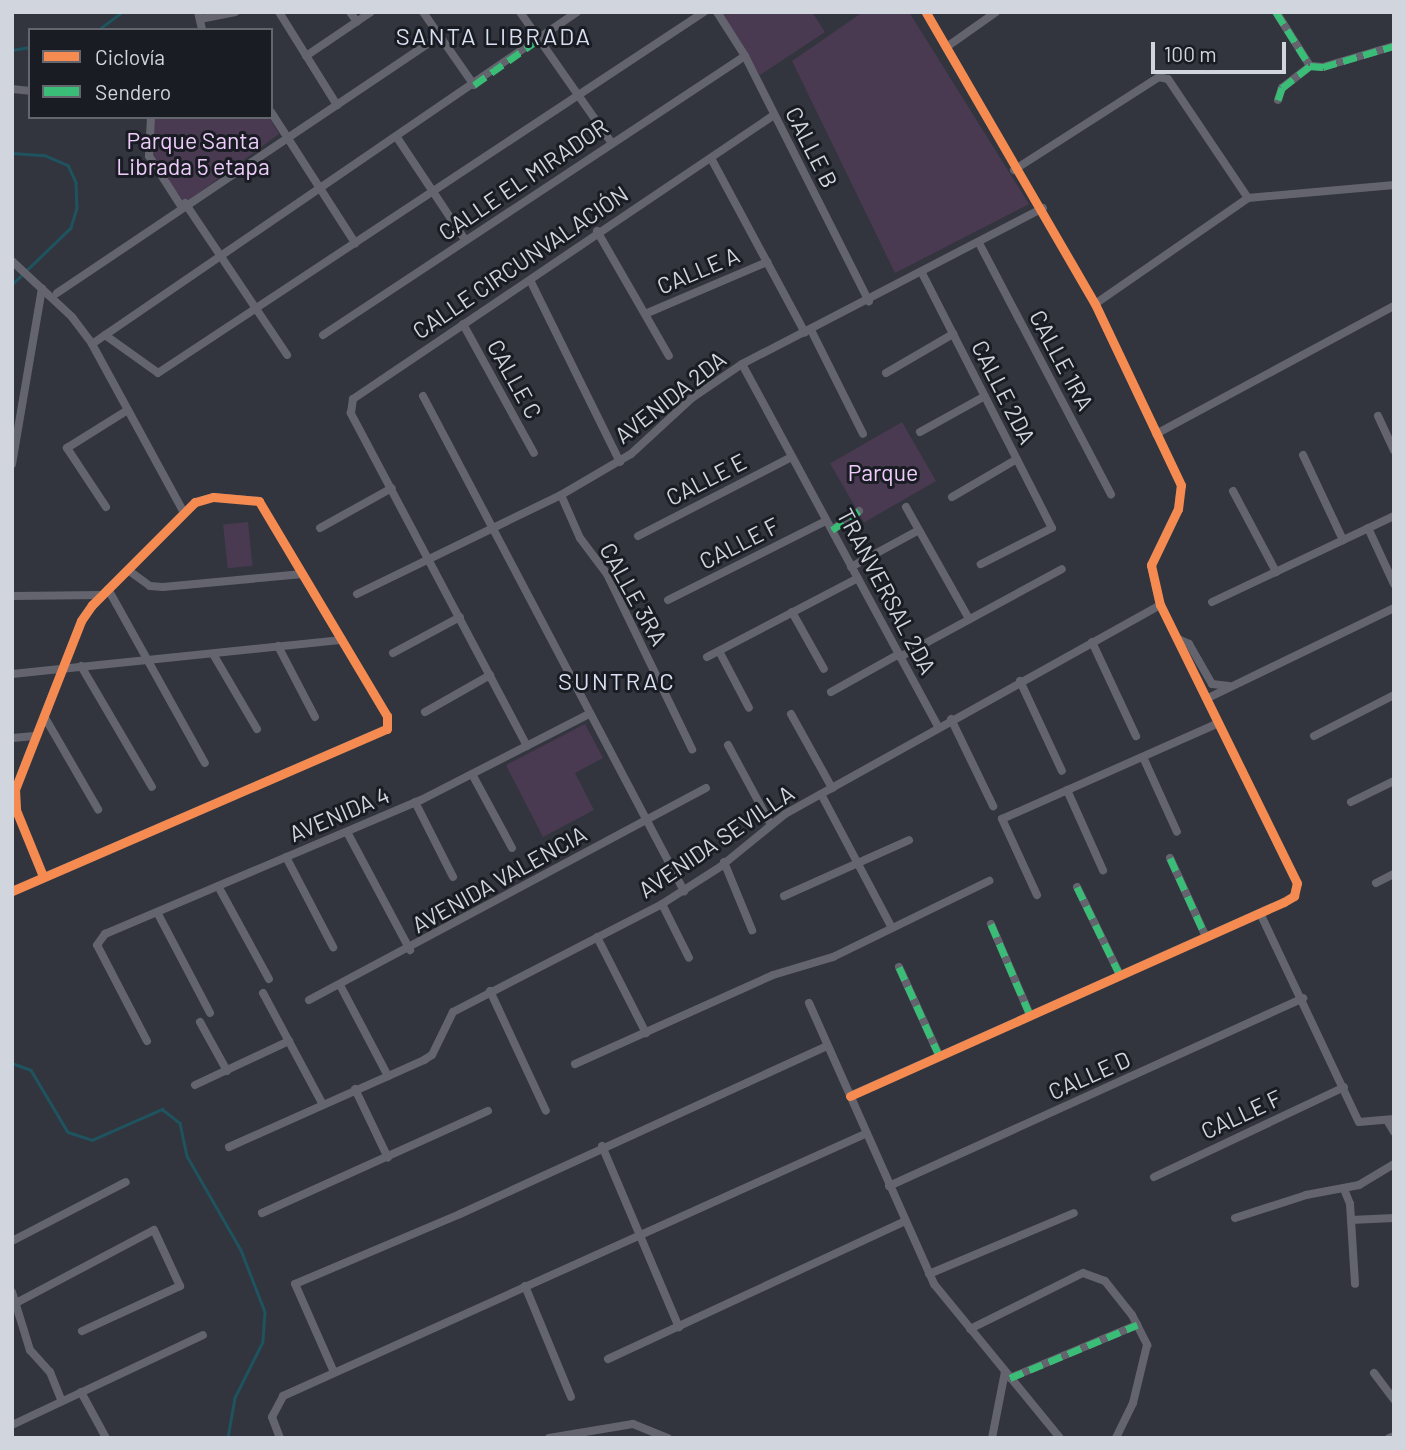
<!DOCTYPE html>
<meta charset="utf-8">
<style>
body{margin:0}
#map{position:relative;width:1406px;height:1450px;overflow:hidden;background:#32353d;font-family:Barlow,sans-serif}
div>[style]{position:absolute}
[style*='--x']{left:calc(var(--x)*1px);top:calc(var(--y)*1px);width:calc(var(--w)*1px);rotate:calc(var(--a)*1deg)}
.green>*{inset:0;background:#493a51;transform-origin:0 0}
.stream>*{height:2.5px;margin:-1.25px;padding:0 1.25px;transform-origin:1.25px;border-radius:1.25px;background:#1e535f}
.street>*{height:8px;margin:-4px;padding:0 4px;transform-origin:4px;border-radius:4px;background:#64646f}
.quiet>*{height:7px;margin-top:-3.5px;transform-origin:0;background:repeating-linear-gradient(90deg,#3abd76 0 14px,transparent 0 21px)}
.cycleway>*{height:9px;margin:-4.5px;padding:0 4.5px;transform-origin:4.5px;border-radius:4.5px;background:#f68b52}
span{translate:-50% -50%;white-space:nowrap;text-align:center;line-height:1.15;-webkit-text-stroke:6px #191c22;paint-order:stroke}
.park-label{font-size:23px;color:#edcbfa}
.street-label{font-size:23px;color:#d1d6de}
.neighbourhood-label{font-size:24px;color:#d7dff0;letter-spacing:2px}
.frame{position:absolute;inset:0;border:14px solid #d1d6de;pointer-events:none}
.legend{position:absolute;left:28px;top:28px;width:245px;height:91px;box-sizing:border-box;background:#191c22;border:2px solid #63666d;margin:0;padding:9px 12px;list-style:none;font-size:21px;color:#d1d6de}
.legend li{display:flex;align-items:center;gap:14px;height:35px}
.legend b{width:35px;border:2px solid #63666d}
.scale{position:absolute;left:1151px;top:42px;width:135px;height:32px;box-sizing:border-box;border:4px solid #d1d6de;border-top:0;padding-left:9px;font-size:21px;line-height:24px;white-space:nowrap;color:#d1d6de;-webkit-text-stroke:5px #191c22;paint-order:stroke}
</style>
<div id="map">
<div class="green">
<div style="clip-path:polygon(718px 12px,812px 12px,825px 32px,760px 75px)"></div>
<div style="clip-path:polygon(863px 12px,909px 12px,1029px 204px,895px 273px,792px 61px)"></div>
<div style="clip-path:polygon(151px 117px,269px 117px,279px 134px,185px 203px,149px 156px)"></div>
<div style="left:902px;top:422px;width:68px;height:83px;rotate:60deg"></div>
<div style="left:248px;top:522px;width:44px;height:25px;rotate:84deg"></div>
<div style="clip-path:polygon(585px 724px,603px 758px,575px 773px,594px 810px,543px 837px,506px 765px)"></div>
</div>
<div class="stream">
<div style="--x:98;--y:30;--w:30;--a:-37"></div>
<div style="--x:12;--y:50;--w:18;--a:-9"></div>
<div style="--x:12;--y:153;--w:32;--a:4"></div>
<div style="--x:44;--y:155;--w:26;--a:23"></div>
<div style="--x:68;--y:165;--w:19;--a:65"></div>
<div style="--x:76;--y:182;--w:26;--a:88"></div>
<div style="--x:77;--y:208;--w:21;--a:107"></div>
<div style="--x:71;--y:228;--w:82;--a:136"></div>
<div style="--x:12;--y:1063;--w:20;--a:20"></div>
<div style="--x:31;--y:1070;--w:72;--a:59.2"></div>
<div style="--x:68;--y:1132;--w:25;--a:18"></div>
<div style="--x:92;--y:1140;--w:77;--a:-23.9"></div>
<div style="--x:162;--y:1109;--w:23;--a:38"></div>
<div style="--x:180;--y:1123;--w:34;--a:78"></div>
<div style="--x:187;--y:1156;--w:108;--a:60.1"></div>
<div style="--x:241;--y:1250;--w:66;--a:68.8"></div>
<div style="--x:265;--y:1312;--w:30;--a:94"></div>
<div style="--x:263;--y:1342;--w:63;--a:116.6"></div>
<div style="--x:235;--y:1398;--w:41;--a:99.9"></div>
</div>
<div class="street">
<div style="--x:198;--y:12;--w:18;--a:77"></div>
<div style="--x:279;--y:12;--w:110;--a:58.1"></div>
<div style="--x:350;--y:12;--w:12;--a:55"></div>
<div style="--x:423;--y:12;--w:89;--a:55.1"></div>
<div style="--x:520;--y:12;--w:159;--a:55"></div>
<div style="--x:717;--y:12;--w:52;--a:57.5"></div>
<div style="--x:745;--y:56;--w:275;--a:63.2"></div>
<div style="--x:1276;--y:12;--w:64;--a:57.8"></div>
<div style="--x:1310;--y:66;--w:13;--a:4"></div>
<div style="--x:1323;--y:67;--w:74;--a:-16.5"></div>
<div style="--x:200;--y:19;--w:36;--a:-11"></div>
<div style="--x:948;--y:46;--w:59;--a:-35.3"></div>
<div style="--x:306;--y:56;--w:78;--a:-34.1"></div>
<div style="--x:12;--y:89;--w:18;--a:6"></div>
<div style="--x:1278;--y:100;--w:13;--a:-72"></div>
<div style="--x:1282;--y:88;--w:36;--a:-38"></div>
<div style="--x:271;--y:112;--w:156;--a:57.3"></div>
<div style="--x:151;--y:117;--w:39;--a:93"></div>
<div style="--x:149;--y:156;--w:59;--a:57.4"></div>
<div style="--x:398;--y:139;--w:121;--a:56.4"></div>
<div style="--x:712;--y:160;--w:196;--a:61.7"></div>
<div style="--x:1014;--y:170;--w:172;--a:-32.7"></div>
<div style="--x:1159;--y:77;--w:9;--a:13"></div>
<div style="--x:1168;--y:79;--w:143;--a:56.1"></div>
<div style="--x:185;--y:203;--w:183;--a:56.1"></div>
<div style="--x:597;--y:231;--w:144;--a:60.1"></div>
<div style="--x:979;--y:243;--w:284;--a:62.3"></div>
<div style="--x:12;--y:261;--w:82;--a:43"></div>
<div style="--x:72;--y:317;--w:34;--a:53"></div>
<div style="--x:92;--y:344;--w:192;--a:61.4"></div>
<div style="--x:922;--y:273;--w:286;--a:63"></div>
<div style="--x:1052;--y:528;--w:80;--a:153.1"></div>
<div style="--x:530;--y:280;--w:203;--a:63.7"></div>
<div style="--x:57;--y:293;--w:460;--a:-33.9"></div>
<div style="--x:1095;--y:304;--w:186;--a:-34.7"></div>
<div style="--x:1248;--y:198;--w:147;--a:-5.1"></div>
<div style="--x:645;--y:314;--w:133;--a:-23.1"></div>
<div style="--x:463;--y:324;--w:147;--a:61.2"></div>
<div style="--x:811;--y:330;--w:116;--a:63.4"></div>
<div style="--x:105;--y:335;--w:65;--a:35.6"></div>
<div style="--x:158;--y:373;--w:655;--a:-33.47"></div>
<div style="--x:323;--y:335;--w:506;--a:-33.47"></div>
<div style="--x:92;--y:344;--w:588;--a:-34.39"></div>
<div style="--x:742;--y:364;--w:412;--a:61.6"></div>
<div style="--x:886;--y:373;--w:78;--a:-30.2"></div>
<div style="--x:423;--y:396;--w:560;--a:62.2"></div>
<div style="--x:1378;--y:416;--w:38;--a:65"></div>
<div style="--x:920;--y:432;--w:74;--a:-29"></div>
<div style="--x:1156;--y:434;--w:270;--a:-28.3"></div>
<div style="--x:1303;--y:455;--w:94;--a:64.8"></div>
<div style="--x:12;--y:464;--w:178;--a:-80.3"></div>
<div style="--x:1233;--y:491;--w:92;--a:62"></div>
<div style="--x:561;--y:495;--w:47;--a:66.2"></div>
<div style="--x:580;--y:538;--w:45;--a:53.1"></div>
<div style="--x:607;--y:574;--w:195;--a:64.1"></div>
<div style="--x:952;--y:497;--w:75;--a:-30.3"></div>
<div style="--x:106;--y:507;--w:71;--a:-123.5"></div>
<div style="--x:67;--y:448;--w:70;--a:-32.1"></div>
<div style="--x:906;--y:507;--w:129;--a:60.6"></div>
<div style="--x:320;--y:528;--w:82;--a:-29.1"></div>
<div style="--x:1368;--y:528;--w:62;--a:65.1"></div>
<div style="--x:832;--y:530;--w:33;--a:-35"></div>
<div style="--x:638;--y:536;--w:173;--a:-27.2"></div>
<div style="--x:851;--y:567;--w:77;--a:-28.6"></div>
<div style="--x:128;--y:570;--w:27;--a:36"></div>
<div style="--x:150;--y:586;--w:13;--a:4"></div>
<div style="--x:163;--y:587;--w:140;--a:-5.3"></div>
<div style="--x:108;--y:589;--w:199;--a:60.9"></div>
<div style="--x:357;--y:594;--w:227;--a:-25.9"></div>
<div style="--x:561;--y:495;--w:81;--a:-30.4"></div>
<div style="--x:631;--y:454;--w:83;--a:-42.6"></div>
<div style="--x:692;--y:398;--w:60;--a:-34.2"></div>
<div style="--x:742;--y:364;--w:339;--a:-27.4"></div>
<div style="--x:12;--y:596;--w:91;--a:-0.6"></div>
<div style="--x:668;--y:600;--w:177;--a:-26.6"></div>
<div style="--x:1212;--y:602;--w:201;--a:-25.3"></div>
<div style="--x:792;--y:612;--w:65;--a:60.7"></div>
<div style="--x:1178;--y:639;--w:12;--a:24"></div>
<div style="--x:1189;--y:644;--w:46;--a:60.1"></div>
<div style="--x:1212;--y:684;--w:17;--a:7"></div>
<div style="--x:1092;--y:642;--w:104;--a:64.9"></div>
<div style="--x:278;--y:646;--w:80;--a:62.5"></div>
<div style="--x:719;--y:651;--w:64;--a:62.2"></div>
<div style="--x:393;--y:653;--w:76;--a:-28.2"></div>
<div style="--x:213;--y:654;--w:87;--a:59.6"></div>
<div style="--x:707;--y:657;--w:170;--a:-27.6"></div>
<div style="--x:900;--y:657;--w:184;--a:-28.5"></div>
<div style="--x:81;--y:666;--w:140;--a:59.6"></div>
<div style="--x:12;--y:674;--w:332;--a:-5.9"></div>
<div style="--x:1020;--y:681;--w:99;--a:65"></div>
<div style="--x:831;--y:692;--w:78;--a:-29.2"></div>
<div style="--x:1208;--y:698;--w:207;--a:-25.8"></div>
<div style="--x:425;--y:712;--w:75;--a:-29.6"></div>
<div style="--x:791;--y:714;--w:85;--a:61"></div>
<div style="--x:44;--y:716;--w:108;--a:59.9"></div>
<div style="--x:951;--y:719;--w:97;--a:64.2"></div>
<div style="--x:1314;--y:736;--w:90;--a:-27.1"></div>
<div style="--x:12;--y:738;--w:23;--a:-5"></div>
<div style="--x:728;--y:745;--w:89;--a:61.7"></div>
<div style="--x:527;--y:746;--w:377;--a:-117.9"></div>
<div style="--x:351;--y:413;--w:14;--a:-82"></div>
<div style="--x:353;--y:399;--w:508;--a:-34"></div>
<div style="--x:1143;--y:757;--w:82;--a:65.6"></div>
<div style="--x:472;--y:774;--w:84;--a:61.6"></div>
<div style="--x:1067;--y:790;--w:88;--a:65.8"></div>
<div style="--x:821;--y:794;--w:149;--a:62.1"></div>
<div style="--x:415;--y:802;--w:84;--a:63.1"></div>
<div style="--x:1351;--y:802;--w:48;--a:-26"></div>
<div style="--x:347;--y:832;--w:134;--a:61.9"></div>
<div style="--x:286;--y:857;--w:102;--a:62.4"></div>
<div style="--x:1170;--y:858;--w:87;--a:65.5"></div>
<div style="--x:724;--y:862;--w:74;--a:67.6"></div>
<div style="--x:1376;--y:883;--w:20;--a:-27"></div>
<div style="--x:218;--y:886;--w:106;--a:61.3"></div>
<div style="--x:1077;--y:887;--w:98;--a:64"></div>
<div style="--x:12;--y:891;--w:408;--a:-23.4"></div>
<div style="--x:387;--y:729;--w:13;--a:-90"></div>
<div style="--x:387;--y:716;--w:250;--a:-120.8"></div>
<div style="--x:259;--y:501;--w:46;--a:-175"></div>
<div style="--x:213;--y:497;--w:19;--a:164"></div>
<div style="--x:195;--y:502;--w:146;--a:135"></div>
<div style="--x:92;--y:605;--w:19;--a:125"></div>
<div style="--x:81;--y:621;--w:180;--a:111.4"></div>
<div style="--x:15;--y:789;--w:21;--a:87"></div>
<div style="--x:16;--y:810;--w:71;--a:67.8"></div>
<div style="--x:1037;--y:895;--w:84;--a:-114.7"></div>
<div style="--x:1002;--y:819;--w:237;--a:-23.9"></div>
<div style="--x:784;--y:896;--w:137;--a:-24.1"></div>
<div style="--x:662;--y:904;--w:60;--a:63.4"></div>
<div style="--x:157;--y:912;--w:114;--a:62.3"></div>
<div style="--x:1260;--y:913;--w:231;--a:64.7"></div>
<div style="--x:1359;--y:1122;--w:35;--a:-5"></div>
<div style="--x:991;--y:924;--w:99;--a:66.8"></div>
<div style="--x:597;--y:937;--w:108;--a:63"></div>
<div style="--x:899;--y:967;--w:97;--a:65.6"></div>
<div style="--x:340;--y:985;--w:103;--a:62.2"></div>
<div style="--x:490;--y:991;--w:132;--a:65"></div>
<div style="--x:263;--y:993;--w:125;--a:61.8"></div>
<div style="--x:309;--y:1000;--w:450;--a:-28.1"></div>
<div style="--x:809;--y:1003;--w:308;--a:66"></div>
<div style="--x:934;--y:1284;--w:199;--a:50.7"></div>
<div style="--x:200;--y:1022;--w:56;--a:61.1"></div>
<div style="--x:147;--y:1041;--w:108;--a:-117.5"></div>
<div style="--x:97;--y:945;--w:14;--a:-54"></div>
<div style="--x:105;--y:934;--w:343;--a:-23"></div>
<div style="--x:421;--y:800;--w:189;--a:-27.1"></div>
<div style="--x:575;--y:1064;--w:217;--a:-24.2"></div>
<div style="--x:773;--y:975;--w:63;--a:-16.7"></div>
<div style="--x:833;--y:957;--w:174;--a:-26"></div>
<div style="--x:195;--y:1085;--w:104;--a:-25.1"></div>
<div style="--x:355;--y:1089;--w:76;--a:64.4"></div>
<div style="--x:850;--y:1096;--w:475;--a:-24.1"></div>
<div style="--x:1284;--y:902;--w:12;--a:-31"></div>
<div style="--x:1294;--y:896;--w:13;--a:-77"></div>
<div style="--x:1297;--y:883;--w:310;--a:-116.2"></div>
<div style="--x:1160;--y:605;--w:41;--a:-102.7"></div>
<div style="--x:1151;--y:565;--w:62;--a:-64.3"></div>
<div style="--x:1178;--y:509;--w:24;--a:-83"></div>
<div style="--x:1181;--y:485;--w:200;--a:-115.4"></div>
<div style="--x:1095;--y:304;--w:337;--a:-120.1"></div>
<div style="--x:1388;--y:1122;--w:12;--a:59"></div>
<div style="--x:602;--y:1146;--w:197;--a:67"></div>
<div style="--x:229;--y:1147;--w:214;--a:-24"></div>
<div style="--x:424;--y:1060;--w:9;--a:-32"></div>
<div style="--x:432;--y:1055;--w:48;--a:-64"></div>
<div style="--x:453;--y:1012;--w:235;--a:-27.3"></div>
<div style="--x:662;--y:904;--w:69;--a:-32.5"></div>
<div style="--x:720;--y:867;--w:84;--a:-39.2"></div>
<div style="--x:785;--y:814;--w:429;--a:-29.1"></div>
<div style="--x:1154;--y:1177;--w:210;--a:-25.3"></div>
<div style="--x:889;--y:1186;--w:455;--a:-24.4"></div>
<div style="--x:1344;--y:1189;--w:16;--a:68"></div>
<div style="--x:1350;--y:1204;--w:80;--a:86.4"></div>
<div style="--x:262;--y:1213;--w:248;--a:-24.3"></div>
<div style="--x:1235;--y:1218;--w:75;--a:-17.9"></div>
<div style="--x:1306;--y:1195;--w:54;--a:-10.7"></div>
<div style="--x:1359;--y:1185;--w:41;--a:-31"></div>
<div style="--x:1351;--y:1220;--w:43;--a:-2.7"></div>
<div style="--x:12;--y:1241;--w:128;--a:-27.4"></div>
<div style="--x:929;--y:1274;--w:157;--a:-22.8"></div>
<div style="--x:525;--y:1286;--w:120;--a:67.5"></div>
<div style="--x:12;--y:1292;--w:61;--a:72.8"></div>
<div style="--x:30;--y:1350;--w:30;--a:48"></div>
<div style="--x:50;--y:1372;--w:31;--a:68"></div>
<div style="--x:16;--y:1303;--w:156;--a:-27.9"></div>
<div style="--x:154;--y:1230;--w:62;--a:65.1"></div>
<div style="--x:180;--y:1286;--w:108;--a:155.3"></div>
<div style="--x:970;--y:1329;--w:126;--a:-26.4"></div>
<div style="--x:1083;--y:1273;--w:23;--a:20"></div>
<div style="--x:1105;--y:1281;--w:43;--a:51.5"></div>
<div style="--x:1132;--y:1315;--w:34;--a:63"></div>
<div style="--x:1147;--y:1345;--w:60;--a:103.6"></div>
<div style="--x:1133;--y:1403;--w:39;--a:116"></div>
<div style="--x:608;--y:1359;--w:327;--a:-24.9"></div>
<div style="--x:333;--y:1370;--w:94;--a:-113.8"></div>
<div style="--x:295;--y:1284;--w:179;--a:-23"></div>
<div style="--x:460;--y:1214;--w:404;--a:-24.6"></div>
<div style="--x:1374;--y:1373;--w:34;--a:53"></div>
<div style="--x:1010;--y:1378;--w:138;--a:-22.7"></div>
<div style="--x:81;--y:1392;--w:52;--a:61.5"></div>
<div style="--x:12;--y:1425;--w:211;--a:-25.2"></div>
<div style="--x:280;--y:1438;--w:22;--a:-111"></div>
<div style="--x:272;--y:1417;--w:24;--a:-62"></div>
<div style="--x:283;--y:1396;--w:638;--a:-24.24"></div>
<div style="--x:549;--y:1438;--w:85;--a:-9.5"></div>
<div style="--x:633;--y:1424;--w:38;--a:22"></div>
<div style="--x:992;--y:1438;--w:67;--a:-78.9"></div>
<div style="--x:1389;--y:1438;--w:5;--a:-22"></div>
</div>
<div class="quiet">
<div style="--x:1276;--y:12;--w:64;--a:57.8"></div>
<div style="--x:1310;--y:66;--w:13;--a:4"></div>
<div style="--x:1323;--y:67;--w:74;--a:-16.5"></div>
<div style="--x:474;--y:85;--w:80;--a:-35.3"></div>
<div style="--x:1278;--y:100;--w:13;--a:-72"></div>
<div style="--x:1282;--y:88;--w:36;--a:-38"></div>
<div style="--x:832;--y:530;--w:33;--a:-35"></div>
<div style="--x:1170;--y:858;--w:87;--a:65.5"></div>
<div style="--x:1077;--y:887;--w:98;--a:64"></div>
<div style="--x:991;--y:924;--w:99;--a:66.8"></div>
<div style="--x:899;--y:967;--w:97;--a:65.6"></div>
<div style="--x:1010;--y:1378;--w:138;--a:-22.7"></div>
</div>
<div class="cycleway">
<div style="--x:12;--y:891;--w:408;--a:-23.4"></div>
<div style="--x:387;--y:729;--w:13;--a:-90"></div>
<div style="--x:387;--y:716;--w:250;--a:-120.8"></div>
<div style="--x:259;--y:501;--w:46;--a:-175"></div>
<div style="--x:213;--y:497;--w:19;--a:164"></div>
<div style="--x:195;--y:502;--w:146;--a:135"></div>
<div style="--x:92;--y:605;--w:19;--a:125"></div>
<div style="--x:81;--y:621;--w:180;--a:111.4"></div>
<div style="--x:15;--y:789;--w:21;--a:87"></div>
<div style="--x:16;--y:810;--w:71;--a:67.8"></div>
<div style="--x:850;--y:1096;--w:475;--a:-24.1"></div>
<div style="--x:1284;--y:902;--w:12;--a:-31"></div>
<div style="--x:1294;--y:896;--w:13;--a:-77"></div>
<div style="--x:1297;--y:883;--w:310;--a:-116.2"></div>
<div style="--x:1160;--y:605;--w:41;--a:-102.7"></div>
<div style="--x:1151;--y:565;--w:62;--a:-64.3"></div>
<div style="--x:1178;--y:509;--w:24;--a:-83"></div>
<div style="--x:1181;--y:485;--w:200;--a:-115.4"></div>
<div style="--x:1095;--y:304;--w:337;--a:-120.1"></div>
</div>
<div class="park-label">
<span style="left:193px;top:153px">Parque Santa<br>Librada 5 etapa</span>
<span style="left:883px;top:472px">Parque</span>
</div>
<div class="street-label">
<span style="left:812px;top:147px;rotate:63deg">CALLE B</span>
<span style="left:523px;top:179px;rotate:-34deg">CALLE EL MIRADOR</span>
<span style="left:520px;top:262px;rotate:-34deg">CALLE CIRCUNVALACIÓN</span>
<span style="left:698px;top:270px;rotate:-23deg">CALLE A</span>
<span style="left:1062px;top:360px;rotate:62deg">CALLE 1RA</span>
<span style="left:515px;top:379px;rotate:61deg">CALLE C</span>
<span style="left:1004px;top:392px;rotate:63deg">CALLE 2DA</span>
<span style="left:670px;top:397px;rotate:-38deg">AVENIDA 2DA</span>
<span style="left:706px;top:479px;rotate:-27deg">CALLE E</span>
<span style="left:739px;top:543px;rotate:-27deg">CALLE F</span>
<span style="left:887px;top:591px;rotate:62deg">TRANVERSAL 2DA</span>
<span style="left:634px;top:594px;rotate:61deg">CALLE 3RA</span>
<span style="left:339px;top:814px;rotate:-23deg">AVENIDA 4</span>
<span style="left:716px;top:841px;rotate:-34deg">AVENIDA SEVILLA</span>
<span style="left:499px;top:879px;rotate:-29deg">AVENIDA VALENCIA</span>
<span style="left:1089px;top:1075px;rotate:-24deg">CALLE D</span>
<span style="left:1241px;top:1114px;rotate:-25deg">CALLE F</span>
</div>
<div class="neighbourhood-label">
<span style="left:494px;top:36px">SANTA LIBRADA</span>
<span style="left:617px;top:681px">SUNTRAC</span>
</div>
<div class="frame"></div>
<ul class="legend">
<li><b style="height:9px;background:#f68b52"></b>Ciclovía</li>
<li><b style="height:9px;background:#3abd76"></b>Sendero</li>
</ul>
<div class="scale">100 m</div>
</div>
